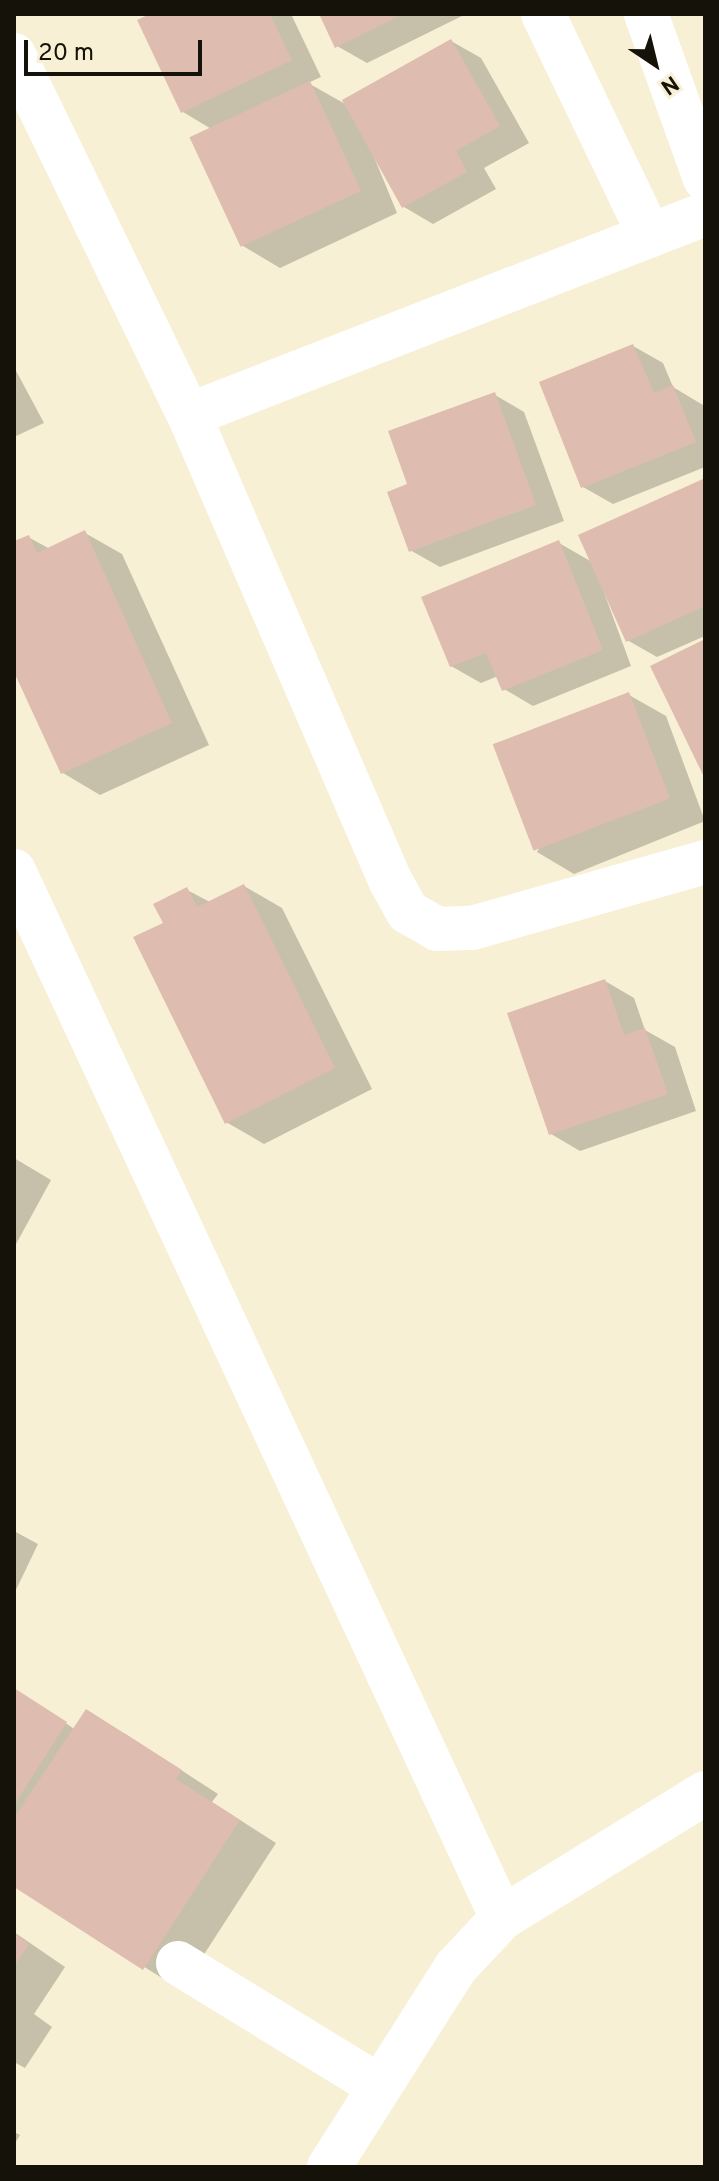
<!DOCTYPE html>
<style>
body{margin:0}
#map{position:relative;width:719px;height:2181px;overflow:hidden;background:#f8f0d5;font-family:Overpass,sans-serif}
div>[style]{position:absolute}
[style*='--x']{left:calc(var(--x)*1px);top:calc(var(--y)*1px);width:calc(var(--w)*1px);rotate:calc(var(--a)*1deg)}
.shadow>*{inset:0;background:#0003}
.building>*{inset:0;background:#debcaf;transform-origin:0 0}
.minor>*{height:44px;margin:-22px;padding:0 22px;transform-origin:22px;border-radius:22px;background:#fff}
span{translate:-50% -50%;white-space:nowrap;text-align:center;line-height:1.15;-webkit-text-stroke:7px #f8f0d5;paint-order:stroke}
.frame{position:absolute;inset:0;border:16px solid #151209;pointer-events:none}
.north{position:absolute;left:615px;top:24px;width:80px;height:80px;-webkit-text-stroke:6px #f8f0d5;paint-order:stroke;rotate:145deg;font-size:22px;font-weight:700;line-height:32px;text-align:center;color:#151209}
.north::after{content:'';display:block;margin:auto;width:28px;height:36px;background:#151209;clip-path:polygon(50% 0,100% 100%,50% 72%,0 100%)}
.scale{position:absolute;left:24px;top:40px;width:178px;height:36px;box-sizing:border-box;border:4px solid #151209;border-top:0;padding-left:10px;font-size:24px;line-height:28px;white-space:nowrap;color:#151209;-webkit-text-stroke:6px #f8f0d5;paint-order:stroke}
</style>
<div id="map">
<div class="shadow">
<div style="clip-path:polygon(154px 14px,291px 14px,321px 77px,308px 83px,347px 105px,451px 41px,481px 58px,529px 143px,484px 168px,496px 189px,433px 224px,404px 207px,370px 147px,397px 213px,280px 268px,243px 246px,213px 130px,183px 112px)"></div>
<div style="clip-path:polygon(321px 14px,466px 14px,367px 63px,337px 46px)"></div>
<div style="clip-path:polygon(633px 346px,663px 363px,673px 387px,703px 405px,705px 467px,613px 504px,583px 487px)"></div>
<div style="clip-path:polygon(14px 367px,44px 423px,14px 437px)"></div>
<div style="clip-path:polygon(495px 395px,524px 412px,564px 521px,440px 567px,410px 550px,410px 485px)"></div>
<div style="clip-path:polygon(703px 482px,705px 636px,657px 657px,627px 640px,598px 576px,631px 666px,533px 706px,504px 689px,498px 676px,481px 683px,451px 666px,559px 543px,592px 562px)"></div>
<div style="clip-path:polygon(85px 533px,122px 554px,209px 745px,100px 795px,63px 773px,14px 667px,14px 543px,28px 537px,50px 549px)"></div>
<div style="clip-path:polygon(629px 695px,666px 716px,705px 821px,574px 874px,537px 852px)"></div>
<div style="clip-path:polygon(244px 886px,282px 908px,372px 1089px,264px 1144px,226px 1122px,165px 924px,187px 890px,210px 902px)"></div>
<div style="clip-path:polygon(605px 981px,634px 998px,645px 1030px,675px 1047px,696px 1111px,580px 1151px,551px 1134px)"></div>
<div style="clip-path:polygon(14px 1158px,51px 1180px,15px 1246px,14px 1245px)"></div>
<div style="clip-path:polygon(14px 1531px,38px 1544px,14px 1594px)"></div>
<div style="clip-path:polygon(14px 1689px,76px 1730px,124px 1733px,218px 1794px,212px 1802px,276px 1843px,181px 1990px,14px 1885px)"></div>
<div style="clip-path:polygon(14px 1932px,65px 1967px,34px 2014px,52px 2027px,25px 2068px,14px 2062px)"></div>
<div style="clip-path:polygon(14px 2132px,20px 2135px,14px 2145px)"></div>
</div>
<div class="building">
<div style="clip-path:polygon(150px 14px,270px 14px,292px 60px,181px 113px,137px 20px)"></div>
<div style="clip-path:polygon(319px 14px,403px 14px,335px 48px)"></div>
<div style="clip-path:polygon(451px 39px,500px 126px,456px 151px,467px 172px,402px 208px,342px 100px)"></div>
<div style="left:310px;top:81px;width:121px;height:133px;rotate:65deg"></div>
<div style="clip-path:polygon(633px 344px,654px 393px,673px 385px,696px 442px,581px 488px,539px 382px)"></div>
<div style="clip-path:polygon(495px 392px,536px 505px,409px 552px,387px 492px,407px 484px,388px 431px)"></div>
<div style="clip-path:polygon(703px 479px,705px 606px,626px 642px,578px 535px)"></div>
<div style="clip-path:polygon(85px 530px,172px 723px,61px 774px,14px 672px,14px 541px,29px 535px,37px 553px)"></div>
<div style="clip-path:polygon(559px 540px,603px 650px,502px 691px,486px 653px,450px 667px,421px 597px)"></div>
<div style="clip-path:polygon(705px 639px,705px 779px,650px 666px)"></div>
<div style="left:629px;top:692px;width:114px;height:146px;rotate:69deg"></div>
<div style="clip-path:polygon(244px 884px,335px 1068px,225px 1124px,133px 937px,163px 923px,153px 904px,187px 887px,197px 907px)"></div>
<div style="clip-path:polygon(605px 979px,624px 1035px,645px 1028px,668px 1094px,549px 1135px,507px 1013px)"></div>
<div style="clip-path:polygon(14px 1688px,67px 1722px,14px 1805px)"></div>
<div style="clip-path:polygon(86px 1709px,182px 1770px,176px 1779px,240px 1820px,143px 1970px,14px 1887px,14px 1818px)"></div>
<div style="clip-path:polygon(14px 1933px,29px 1944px,14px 1966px)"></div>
</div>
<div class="minor">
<div style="--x:543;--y:14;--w:246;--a:64.3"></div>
<div style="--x:646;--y:14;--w:175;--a:70.3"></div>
<div style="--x:14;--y:55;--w:400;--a:64.1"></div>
<div style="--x:189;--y:415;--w:507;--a:66.62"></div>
<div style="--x:390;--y:880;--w:37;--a:61"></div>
<div style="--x:408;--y:912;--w:34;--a:30"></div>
<div style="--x:437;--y:929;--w:35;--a:-2"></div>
<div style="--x:472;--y:928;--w:242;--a:-15.8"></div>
<div style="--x:189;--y:415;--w:554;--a:-21.28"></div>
<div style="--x:14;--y:871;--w:1155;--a:65.01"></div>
<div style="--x:178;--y:1963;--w:236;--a:31.5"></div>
<div style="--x:329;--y:2167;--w:237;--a:-57.6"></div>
<div style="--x:456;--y:1967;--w:67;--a:-46.8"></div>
<div style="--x:502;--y:1918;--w:238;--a:-31.6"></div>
</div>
<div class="frame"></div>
<div class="north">N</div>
<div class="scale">20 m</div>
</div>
